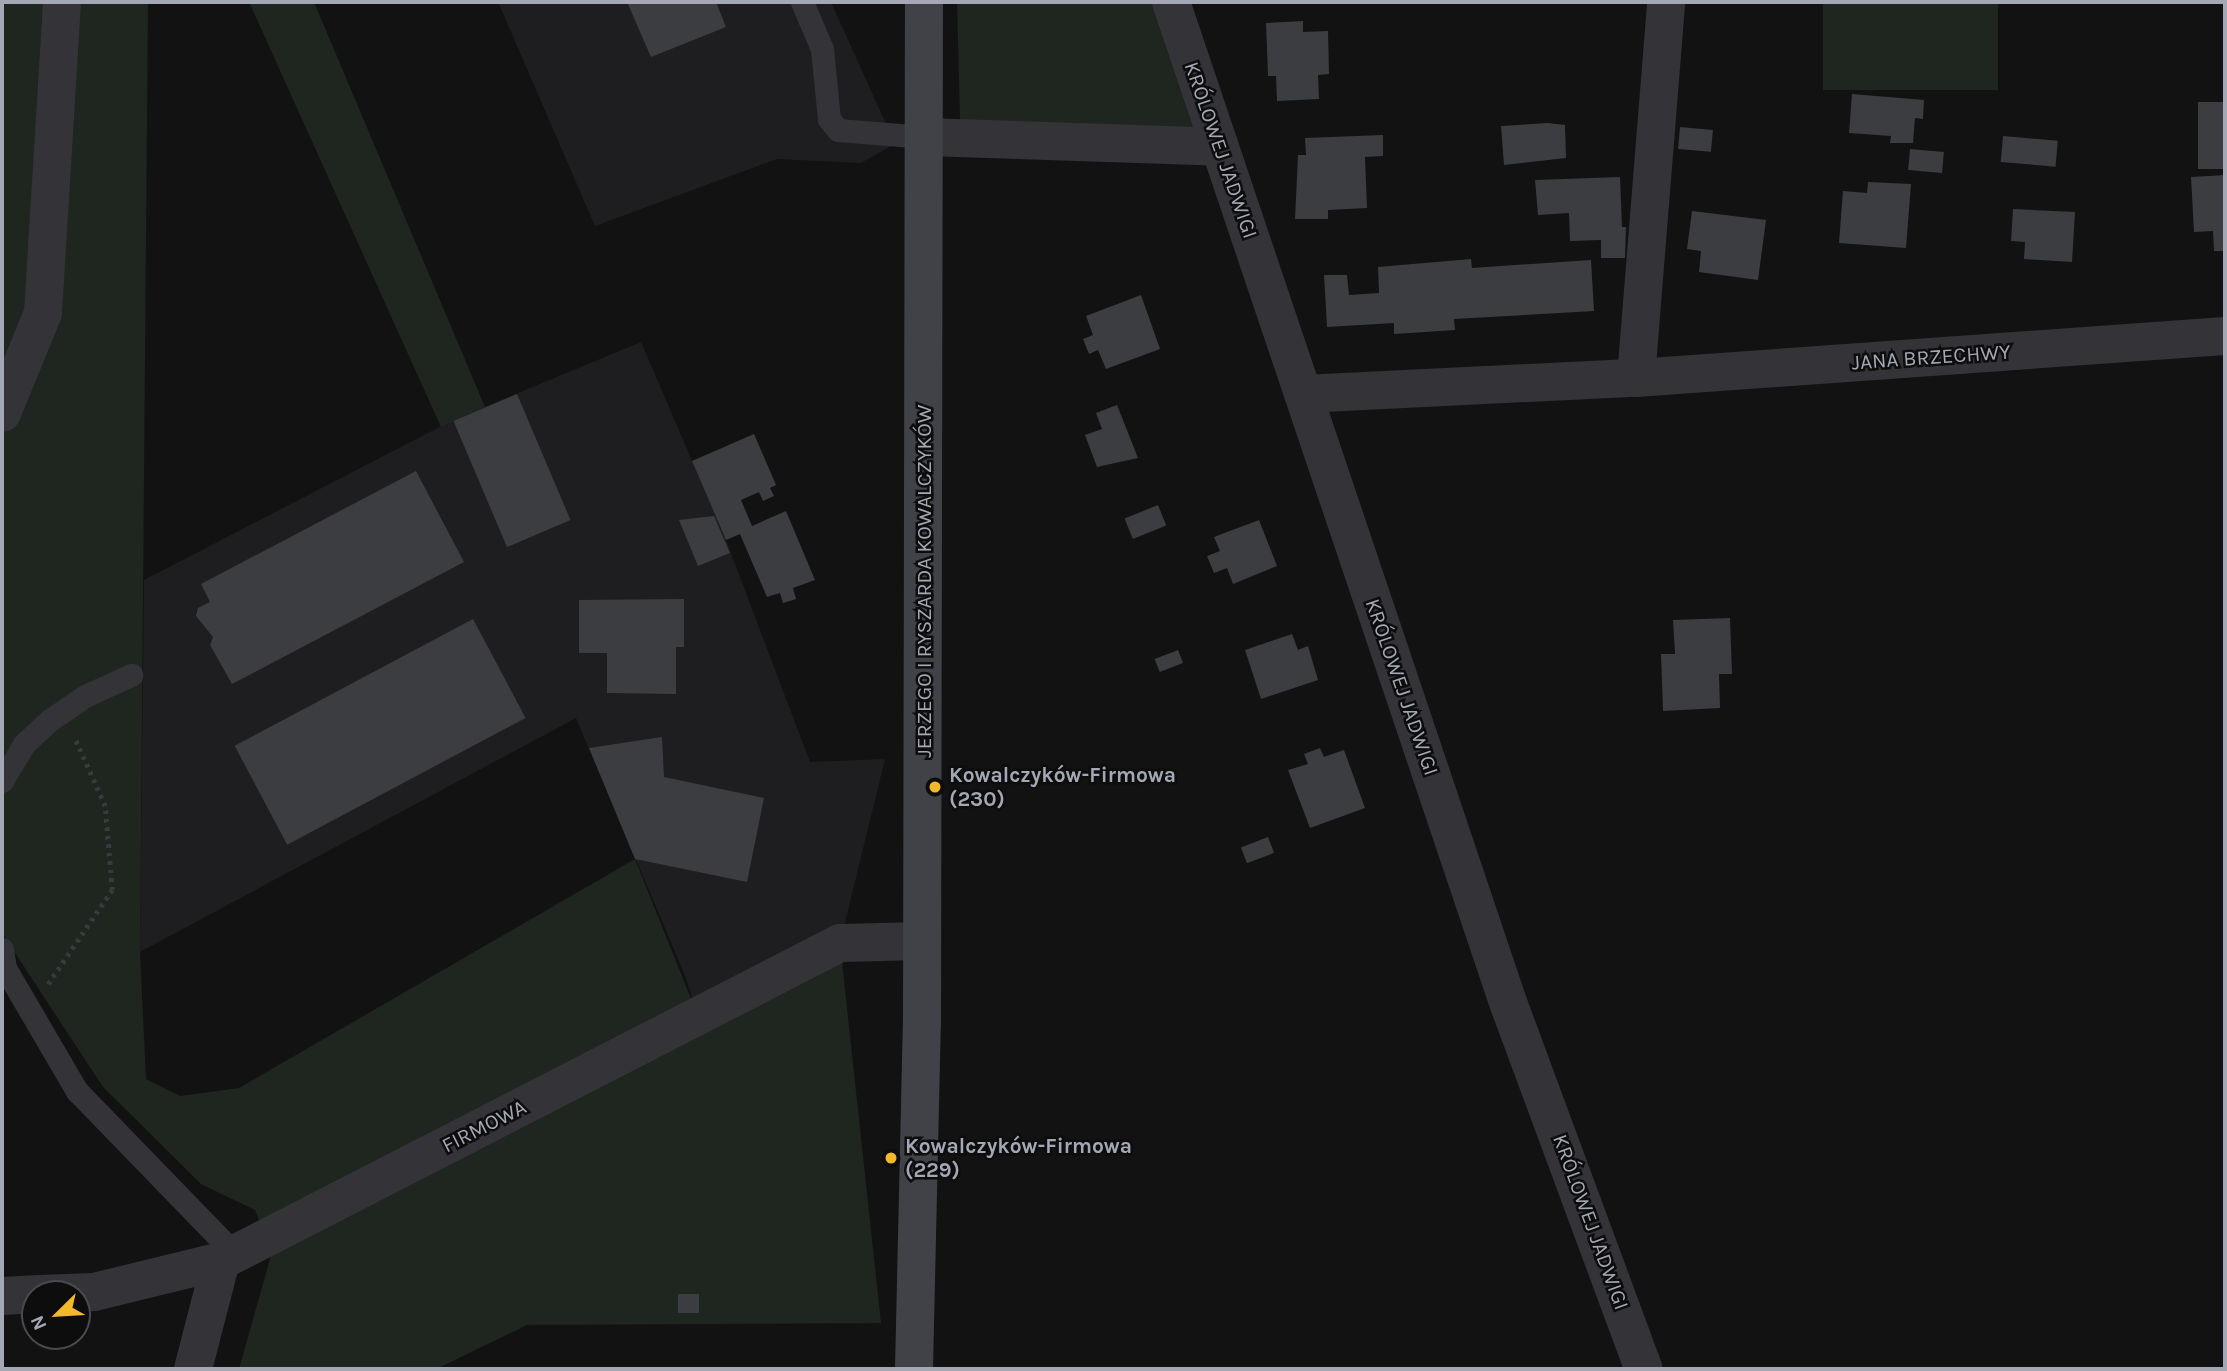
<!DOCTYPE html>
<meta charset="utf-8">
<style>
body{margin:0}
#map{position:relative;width:2227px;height:1371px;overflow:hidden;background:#121213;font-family:Karla,sans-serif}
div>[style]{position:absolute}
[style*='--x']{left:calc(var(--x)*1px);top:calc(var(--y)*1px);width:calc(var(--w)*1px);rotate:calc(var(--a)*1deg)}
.built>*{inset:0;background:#1e1e20}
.green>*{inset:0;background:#1e261f;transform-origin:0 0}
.building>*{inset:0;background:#3c3d41;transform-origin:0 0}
.path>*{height:4.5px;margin-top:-2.25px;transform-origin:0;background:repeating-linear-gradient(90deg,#393a3f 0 3.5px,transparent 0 8.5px)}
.lane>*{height:23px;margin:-11.5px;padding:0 11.5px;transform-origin:11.5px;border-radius:11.5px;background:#333338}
.street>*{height:38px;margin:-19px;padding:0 19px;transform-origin:19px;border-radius:19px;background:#333338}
.secondary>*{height:38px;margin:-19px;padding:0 19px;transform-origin:19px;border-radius:19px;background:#414248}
.dots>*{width:19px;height:19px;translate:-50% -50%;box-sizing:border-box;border:4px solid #0d0d0e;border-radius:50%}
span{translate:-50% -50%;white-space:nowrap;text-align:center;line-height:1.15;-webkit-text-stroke:5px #0d0d0e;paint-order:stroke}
.street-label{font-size:21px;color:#a3a8b4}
.poi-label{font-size:21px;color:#a3a8b4;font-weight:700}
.left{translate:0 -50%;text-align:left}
.frame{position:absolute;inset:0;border:4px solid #a3a8b4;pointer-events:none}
.north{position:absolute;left:21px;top:1280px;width:70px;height:70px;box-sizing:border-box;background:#0d0d0e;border:2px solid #494b50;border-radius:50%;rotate:246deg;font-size:19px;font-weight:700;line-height:28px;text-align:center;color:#a3a8b4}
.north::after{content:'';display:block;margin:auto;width:24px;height:32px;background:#f3b92b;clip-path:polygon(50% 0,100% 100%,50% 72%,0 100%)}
</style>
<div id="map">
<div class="built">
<div style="clip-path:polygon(498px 2px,831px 2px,895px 144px,861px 163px,777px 159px,595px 226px)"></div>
<div style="clip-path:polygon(641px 342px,726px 540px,810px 762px,885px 759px,840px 943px,698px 1016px,684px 973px,576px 718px,140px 952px,144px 580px,453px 420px)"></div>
</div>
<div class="green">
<div style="clip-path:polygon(2px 2px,148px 2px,140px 952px,146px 1079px,180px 1096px,239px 1088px,635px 859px,698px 1016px,840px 943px,881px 1323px,527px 1325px,436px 1369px,239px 1369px,272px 1252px,255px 1210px,201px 1184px,103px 1087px,2px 933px)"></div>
<div style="clip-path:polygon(249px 2px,314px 2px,485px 407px,441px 427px)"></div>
<div style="clip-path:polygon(957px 2px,1171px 2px,1220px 147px,960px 120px)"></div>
<div style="left:1823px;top:2px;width:175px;height:88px"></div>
</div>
<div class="building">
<div style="clip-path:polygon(627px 2px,716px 2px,726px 27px,651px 57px)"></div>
<div style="clip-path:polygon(1303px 21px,1303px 32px,1328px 31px,1329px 74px,1318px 75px,1319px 99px,1277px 101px,1276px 76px,1268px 76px,1266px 23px)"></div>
<div style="clip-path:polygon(1852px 94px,1924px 100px,1923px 119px,1915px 118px,1913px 143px,1890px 143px,1891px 136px,1849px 133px)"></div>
<div style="left:2225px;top:102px;width:67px;height:27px;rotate:90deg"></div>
<div style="clip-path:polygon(1548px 123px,1565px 125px,1566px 158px,1504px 165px,1501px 126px)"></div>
<div style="left:1680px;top:127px;width:33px;height:22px;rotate:5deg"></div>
<div style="clip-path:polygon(1383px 135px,1383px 156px,1365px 157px,1367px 208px,1328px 210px,1328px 219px,1295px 219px,1298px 155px,1306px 155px,1305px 138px)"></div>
<div style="left:2003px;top:136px;width:55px;height:26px;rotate:5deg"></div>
<div style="left:1910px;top:149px;width:34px;height:21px;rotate:5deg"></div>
<div style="clip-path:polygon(2225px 175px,2225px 260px,2223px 260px,2223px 251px,2214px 251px,2213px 231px,2194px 232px,2191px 177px)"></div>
<div style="clip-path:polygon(1620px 177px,1622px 227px,1626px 227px,1625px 258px,1601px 258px,1601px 240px,1570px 241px,1569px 213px,1538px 215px,1535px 180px)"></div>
<div style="clip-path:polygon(1868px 182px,1911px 184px,1906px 248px,1839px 243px,1843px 191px,1867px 193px)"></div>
<div style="clip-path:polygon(2013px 209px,2075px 212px,2072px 262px,2024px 259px,2025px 242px,2011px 241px)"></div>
<div style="clip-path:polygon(1692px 211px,1766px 220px,1758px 280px,1699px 272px,1701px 251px,1687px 249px)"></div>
<div style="clip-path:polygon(1471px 259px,1472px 268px,1591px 260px,1594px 311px,1454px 319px,1455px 330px,1394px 334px,1394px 323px,1327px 327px,1324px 275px,1347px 275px,1349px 295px,1379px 293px,1378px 267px)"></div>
<div style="clip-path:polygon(1141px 295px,1160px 349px,1106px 369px,1098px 350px,1089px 354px,1083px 339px,1093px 335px,1086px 316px)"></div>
<div style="left:517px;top:394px;width:137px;height:69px;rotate:67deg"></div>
<div style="clip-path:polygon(1117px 405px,1138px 458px,1097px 467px,1085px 435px,1102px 429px,1096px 413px)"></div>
<div style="clip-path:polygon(754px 434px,776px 485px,770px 488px,774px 496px,763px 501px,759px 492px,741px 500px,752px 526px,786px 511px,815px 580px,793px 588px,796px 599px,783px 603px,780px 593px,767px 597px,740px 534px,726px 540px,692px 461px)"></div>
<div style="clip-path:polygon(416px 471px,464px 562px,232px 684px,210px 645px,213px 637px,196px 616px,198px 608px,210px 602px,201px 584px)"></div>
<div style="left:1158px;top:505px;width:22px;height:36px;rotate:68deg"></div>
<div style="clip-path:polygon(714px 516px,730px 553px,698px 566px,679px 520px)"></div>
<div style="clip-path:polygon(1259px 520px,1277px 566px,1233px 584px,1227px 568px,1214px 573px,1207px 556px,1220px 551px,1214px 537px)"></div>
<div style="clip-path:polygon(684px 599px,684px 647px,676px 647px,676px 694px,607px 693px,607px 653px,579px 653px,579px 600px)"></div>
<div style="clip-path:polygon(1730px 618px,1732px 674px,1719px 674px,1720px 708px,1663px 711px,1661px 654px,1675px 654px,1673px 620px)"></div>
<div style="left:473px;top:619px;width:112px;height:270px;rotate:62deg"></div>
<div style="clip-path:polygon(1292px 634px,1298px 650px,1308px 646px,1318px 680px,1261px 699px,1245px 650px)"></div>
<div style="left:1178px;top:650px;width:14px;height:25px;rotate:69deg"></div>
<div style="clip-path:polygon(662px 737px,664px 777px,764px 798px,747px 882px,635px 859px,589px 748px)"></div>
<div style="clip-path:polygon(1320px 748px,1324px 757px,1344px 750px,1365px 808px,1310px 828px,1288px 770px,1308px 764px,1304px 754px)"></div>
<div style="left:1268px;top:837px;width:17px;height:29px;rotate:69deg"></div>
<div style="left:678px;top:1294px;width:21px;height:19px"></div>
</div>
<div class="path">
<div style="--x:48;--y:984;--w:114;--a:-55.8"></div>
<div style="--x:112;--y:890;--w:84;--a:-94.8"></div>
<div style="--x:105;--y:806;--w:73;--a:-114.1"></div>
</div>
<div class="lane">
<div style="--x:802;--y:2;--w:51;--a:66.9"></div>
<div style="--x:822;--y:49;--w:70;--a:84.3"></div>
<div style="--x:829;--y:119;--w:14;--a:51"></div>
<div style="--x:838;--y:130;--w:87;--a:4.6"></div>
<div style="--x:2;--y:781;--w:43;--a:-59.3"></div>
<div style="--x:24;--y:744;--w:35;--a:-43"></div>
<div style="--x:50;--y:720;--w:42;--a:-34.4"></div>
<div style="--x:85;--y:696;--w:51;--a:-24.5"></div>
<div style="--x:2;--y:949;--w:19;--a:81"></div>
<div style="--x:5;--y:968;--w:143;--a:59.7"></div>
<div style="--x:77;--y:1091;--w:227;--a:45.9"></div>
</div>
<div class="street">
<div style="--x:1171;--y:2;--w:1058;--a:71.38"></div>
<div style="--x:1509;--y:1005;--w:388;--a:69.7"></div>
<div style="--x:925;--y:137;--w:295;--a:1.9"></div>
<div style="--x:1636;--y:378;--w:377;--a:-85.4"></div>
<div style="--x:1303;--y:394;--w:333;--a:-2.8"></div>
<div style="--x:1636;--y:378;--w:590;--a:-4.08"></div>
<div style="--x:2;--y:413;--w:108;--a:-67.7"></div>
<div style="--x:43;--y:313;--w:312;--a:-86.5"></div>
<div style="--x:39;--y:1294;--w:55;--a:-2.1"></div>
<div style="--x:94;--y:1292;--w:131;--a:-13.7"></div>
<div style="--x:221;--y:1261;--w:696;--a:-27.19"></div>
<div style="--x:840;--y:943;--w:82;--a:-1.4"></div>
<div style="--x:2;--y:1296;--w:33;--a:-3"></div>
<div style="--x:193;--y:1369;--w:112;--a:-75.5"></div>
</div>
<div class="secondary">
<div style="--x:914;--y:1369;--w:345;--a:-88.7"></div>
<div style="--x:922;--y:1024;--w:1022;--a:-89.89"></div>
</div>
<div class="dots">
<div style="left:935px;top:787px;background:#f3b92b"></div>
<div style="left:891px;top:1158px;background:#f3b92b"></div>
</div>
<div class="street-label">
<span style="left:1221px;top:150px;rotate:71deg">KRÓLOWEJ JADWIGI</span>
<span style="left:1931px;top:357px;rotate:-4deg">JANA BRZECHWY</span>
<span style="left:924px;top:581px;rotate:-90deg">JERZEGO I RYSZARDA KOWALCZYKÓW</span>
<span style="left:1402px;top:687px;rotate:71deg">KRÓLOWEJ JADWIGI</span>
<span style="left:484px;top:1126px;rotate:-27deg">FIRMOWA</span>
<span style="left:1591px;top:1222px;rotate:70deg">KRÓLOWEJ JADWIGI</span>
</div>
<div class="poi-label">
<span class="left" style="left:949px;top:787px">Kowalczyków-Firmowa<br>(230)</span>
<span class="left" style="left:905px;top:1158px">Kowalczyków-Firmowa<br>(229)</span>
</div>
<div class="frame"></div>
<div class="north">N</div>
</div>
